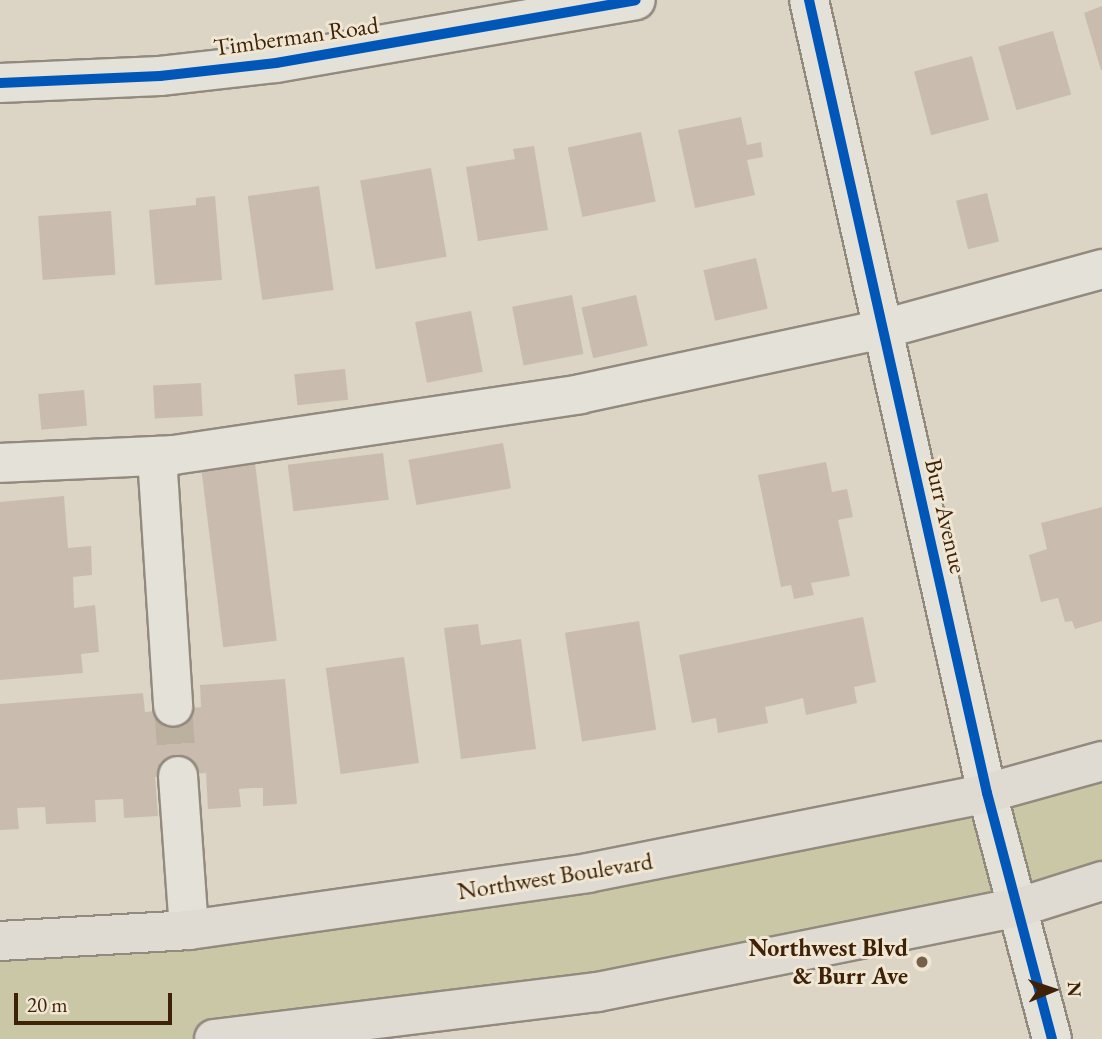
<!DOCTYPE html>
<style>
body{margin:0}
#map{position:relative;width:1102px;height:1039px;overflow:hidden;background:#dcd4c5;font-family:"EB Garamond",serif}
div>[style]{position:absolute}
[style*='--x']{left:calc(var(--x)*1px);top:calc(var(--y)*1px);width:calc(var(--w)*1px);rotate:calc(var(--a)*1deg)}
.green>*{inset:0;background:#c9c7a6}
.building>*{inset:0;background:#c9bcaf;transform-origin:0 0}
.minor-tunnel>*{height:38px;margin-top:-19px;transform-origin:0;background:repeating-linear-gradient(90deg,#bcb09f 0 38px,transparent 0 57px)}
.roads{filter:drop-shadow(2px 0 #938a7f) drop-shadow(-2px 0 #938a7f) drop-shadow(0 2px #938a7f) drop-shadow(0 -2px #938a7f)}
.minor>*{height:38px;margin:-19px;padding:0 19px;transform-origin:19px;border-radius:19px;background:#e4e1d9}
.major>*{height:38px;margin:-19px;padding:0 19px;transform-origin:19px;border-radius:19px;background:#dfdbd2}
.cycleway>*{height:10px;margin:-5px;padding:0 5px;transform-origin:5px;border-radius:5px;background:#0057b8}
.dots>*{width:19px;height:19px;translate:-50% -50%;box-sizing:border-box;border:4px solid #efe6d3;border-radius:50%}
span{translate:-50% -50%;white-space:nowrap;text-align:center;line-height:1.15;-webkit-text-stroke:6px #efe6d3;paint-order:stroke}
.street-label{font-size:24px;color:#3e2107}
.poi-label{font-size:24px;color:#3e2107;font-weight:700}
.right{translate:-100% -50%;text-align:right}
.north{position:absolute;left:1018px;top:955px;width:70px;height:70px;-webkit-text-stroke:5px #efe6d3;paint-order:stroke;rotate:88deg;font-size:19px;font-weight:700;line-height:28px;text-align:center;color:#3e2107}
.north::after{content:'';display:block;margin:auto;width:24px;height:32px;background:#3e2107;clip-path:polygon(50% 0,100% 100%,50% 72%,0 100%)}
.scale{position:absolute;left:14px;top:993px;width:158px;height:32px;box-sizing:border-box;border:4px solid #3e2107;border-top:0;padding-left:9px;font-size:21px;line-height:24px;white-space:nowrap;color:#3e2107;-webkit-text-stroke:5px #efe6d3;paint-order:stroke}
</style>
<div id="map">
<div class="green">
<div style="clip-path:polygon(1102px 761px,1102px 881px,1020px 907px,214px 1039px,0 1039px,0 941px,148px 934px)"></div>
</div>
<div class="building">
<div style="clip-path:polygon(1102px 6px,1102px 70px,1101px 70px,1084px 13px)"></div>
<div style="left:1053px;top:31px;width:66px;height:57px;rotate:74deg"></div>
<div style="left:972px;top:56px;width:66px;height:60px;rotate:75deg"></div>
<div style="clip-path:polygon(741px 117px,747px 145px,761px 142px,763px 157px,747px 160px,755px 195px,695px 208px,678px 130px)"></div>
<div style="left:641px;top:132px;width:71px;height:75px;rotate:78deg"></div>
<div style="clip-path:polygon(534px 146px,548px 230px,478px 241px,466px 167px,515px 159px,513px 149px)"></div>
<div style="left:431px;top:168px;width:90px;height:72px;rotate:80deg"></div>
<div style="left:319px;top:186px;width:105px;height:72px;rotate:82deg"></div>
<div style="left:987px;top:193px;width:50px;height:32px;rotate:76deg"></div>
<div style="clip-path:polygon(215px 196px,222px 280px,155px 285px,149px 210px,196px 205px,196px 198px)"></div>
<div style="left:111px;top:211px;width:64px;height:73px;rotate:86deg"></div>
<div style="left:756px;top:258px;width:52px;height:54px;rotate:77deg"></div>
<div style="left:572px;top:295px;width:60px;height:61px;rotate:79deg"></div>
<div style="left:636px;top:295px;width:52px;height:56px;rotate:77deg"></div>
<div style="left:471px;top:311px;width:62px;height:57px;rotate:79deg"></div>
<div style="left:345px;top:369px;width:31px;height:51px;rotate:84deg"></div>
<div style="left:201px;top:383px;width:33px;height:48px;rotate:87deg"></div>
<div style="left:84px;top:390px;width:36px;height:46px;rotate:85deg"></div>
<div style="left:503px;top:443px;width:46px;height:96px;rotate:80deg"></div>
<div style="left:383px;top:453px;width:47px;height:96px;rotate:83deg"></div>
<div style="clip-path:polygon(826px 462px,832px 492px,847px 489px,853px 517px,838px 520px,850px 576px,811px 583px,814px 595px,794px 599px,791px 585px,781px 587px,758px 475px)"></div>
<div style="left:255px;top:463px;width:179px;height:54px;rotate:83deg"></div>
<div style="clip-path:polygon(64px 496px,68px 548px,91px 546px,92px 575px,73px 577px,74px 608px,95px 605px,99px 652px,81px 654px,83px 673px,0 680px,0 502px)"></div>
<div style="clip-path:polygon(1102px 507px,1102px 621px,1075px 629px,1072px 621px,1065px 622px,1058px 598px,1041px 602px,1029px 555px,1047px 549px,1041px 523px)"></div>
<div style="clip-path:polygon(863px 617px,876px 682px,854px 687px,857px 703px,806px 715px,803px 698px,784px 703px,765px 707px,768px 723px,718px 733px,716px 718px,692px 723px,679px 655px)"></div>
<div style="left:639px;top:621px;width:110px;height:75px;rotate:81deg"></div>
<div style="clip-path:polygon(478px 624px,481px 645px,521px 639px,536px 749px,461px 759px,444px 628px)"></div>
<div style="left:404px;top:657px;width:107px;height:79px;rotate:82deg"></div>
<div style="clip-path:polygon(285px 679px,297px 804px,263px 806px,263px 788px,252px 788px,239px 789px,241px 807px,208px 809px,206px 773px,155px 777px,158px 816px,124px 818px,123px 799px,95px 800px,96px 822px,46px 824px,45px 807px,17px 808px,19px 829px,0 830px,0 704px,143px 693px,145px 712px,191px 708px,201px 707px,200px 685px)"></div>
</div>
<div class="minor-tunnel">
<div style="--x:173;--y:706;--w:70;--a:85.9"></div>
</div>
<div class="roads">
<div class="minor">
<div style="--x:809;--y:0;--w:813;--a:77.35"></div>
<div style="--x:987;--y:793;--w:254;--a:75.2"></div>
<div style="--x:0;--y:83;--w:160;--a:-2.5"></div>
<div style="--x:160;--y:76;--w:117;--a:-6.4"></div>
<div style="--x:276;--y:63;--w:365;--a:-9.9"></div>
<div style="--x:157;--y:456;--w:251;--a:86.3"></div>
<div style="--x:0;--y:463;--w:174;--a:-2.6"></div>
<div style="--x:174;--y:455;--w:411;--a:-8.5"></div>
<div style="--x:580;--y:394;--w:310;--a:-12.1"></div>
<div style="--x:883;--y:329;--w:227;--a:-15.3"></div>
<div style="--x:178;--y:776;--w:154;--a:85.9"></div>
</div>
<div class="major">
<div style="--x:0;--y:941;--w:189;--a:-3.3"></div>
<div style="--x:189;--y:930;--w:403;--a:-8.1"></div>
<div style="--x:588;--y:873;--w:407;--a:-11.3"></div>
<div style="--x:987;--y:793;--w:119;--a:-15.5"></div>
<div style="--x:214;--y:1039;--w:386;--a:-7"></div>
<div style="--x:597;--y:992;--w:431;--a:-11.4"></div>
<div style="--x:1020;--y:907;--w:86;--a:-17.6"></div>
</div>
</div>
<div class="cycleway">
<div style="--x:809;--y:0;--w:813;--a:77.35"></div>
<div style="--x:987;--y:793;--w:254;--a:75.2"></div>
<div style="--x:0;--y:83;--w:160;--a:-2.5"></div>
<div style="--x:160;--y:76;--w:117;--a:-6.4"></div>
<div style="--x:276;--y:63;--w:365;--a:-9.9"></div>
</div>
<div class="dots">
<div style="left:922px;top:962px;background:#75604a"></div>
</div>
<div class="street-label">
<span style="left:296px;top:36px;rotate:-8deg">Timberman Road</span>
<span style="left:946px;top:516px;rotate:77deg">Burr Avenue</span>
<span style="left:555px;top:876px;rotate:-9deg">Northwest Boulevard</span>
</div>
<div class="poi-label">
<span class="right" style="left:908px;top:962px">Northwest Blvd<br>&amp; Burr Ave</span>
</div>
<div class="north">N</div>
<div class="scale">20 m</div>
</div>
